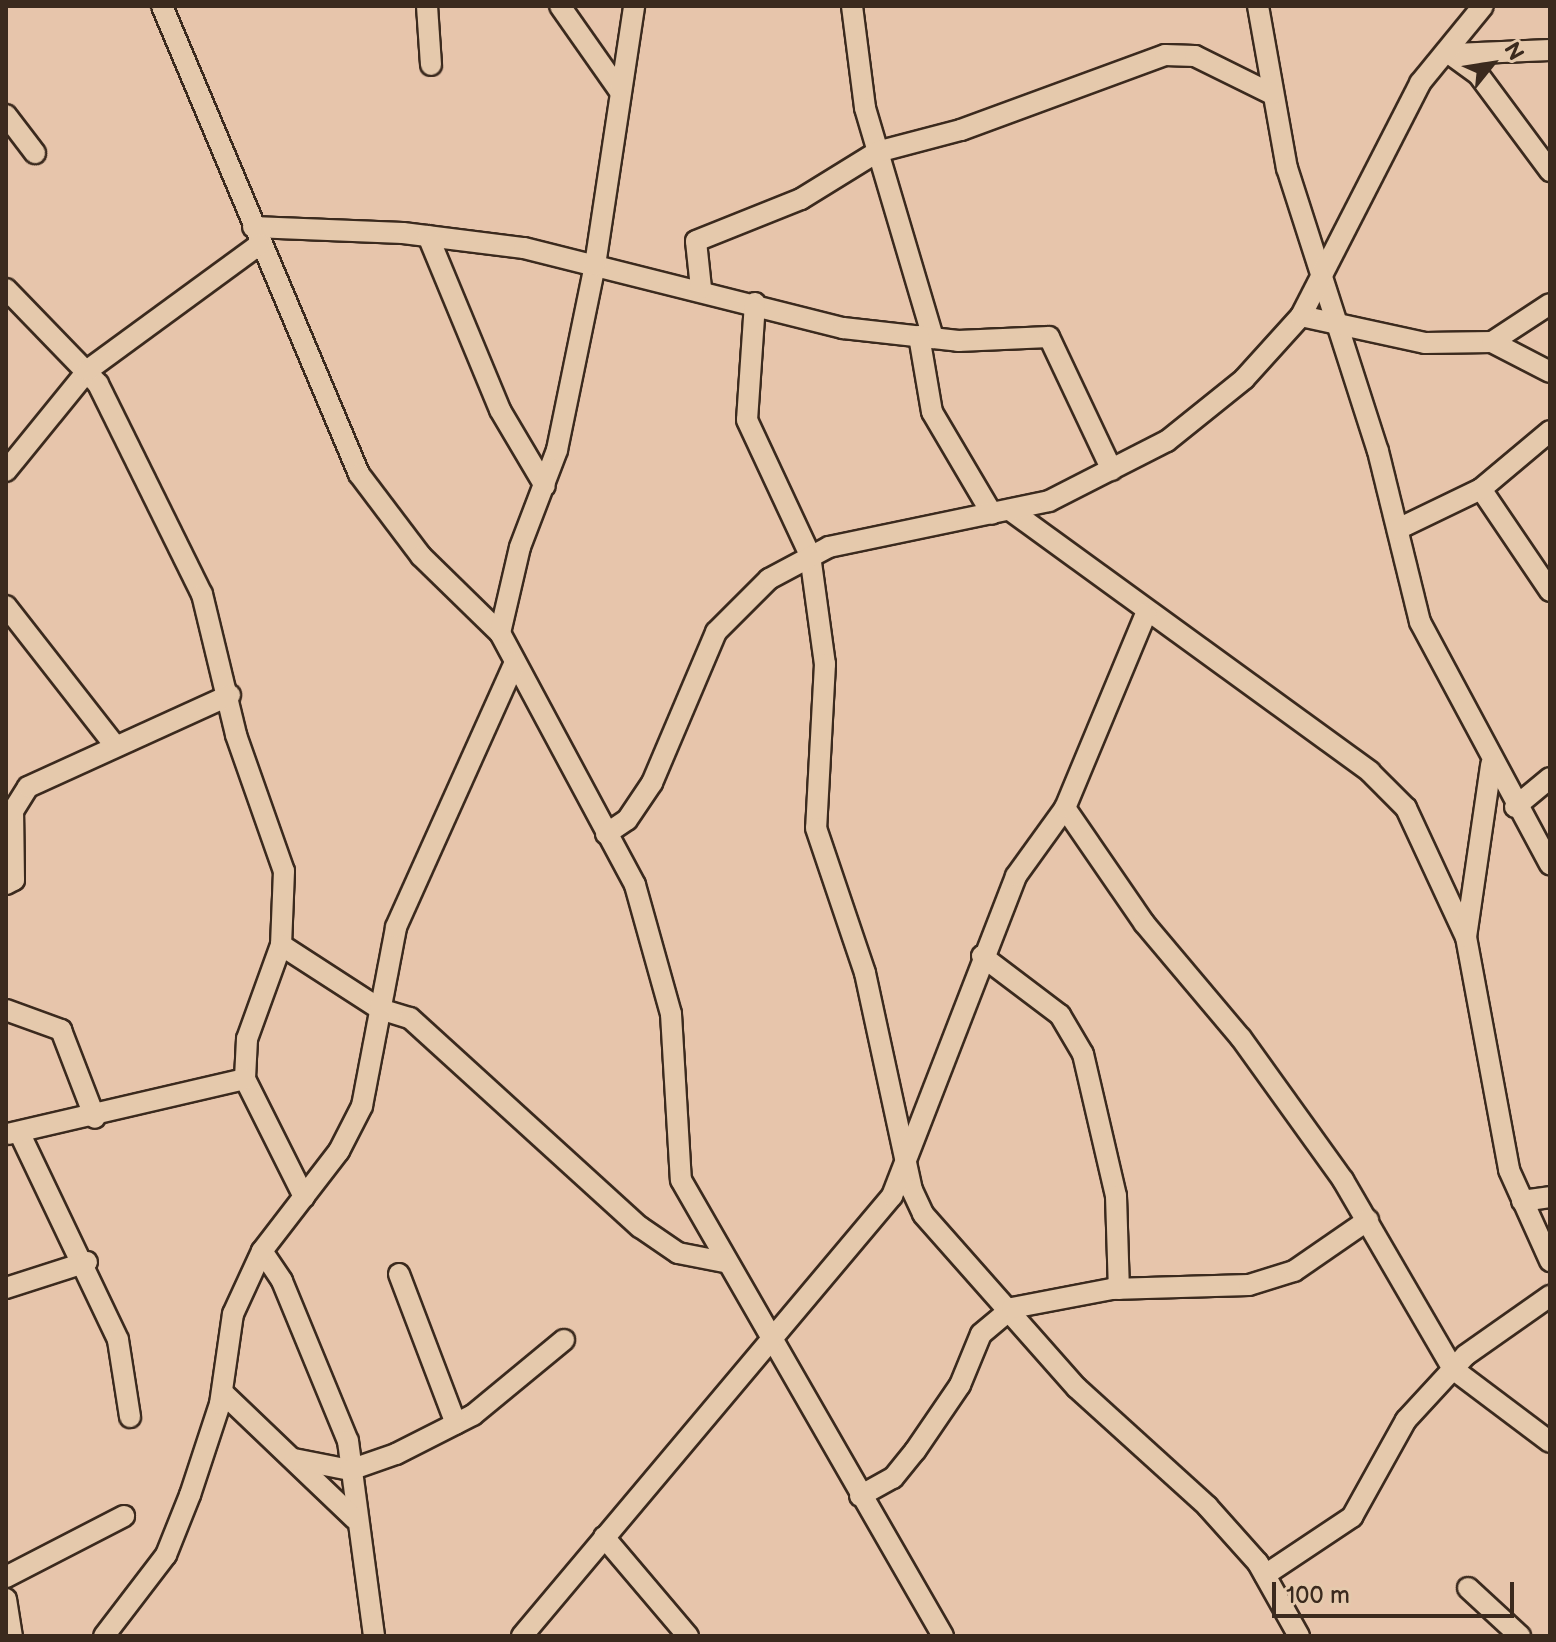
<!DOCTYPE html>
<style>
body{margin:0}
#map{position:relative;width:1556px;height:1642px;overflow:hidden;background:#e7c5ab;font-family:"Balsamiq Sans",sans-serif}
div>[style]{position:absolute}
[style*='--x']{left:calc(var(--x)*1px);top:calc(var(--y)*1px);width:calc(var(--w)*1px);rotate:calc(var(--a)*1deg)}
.roads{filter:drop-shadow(2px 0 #3b2a1e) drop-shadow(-2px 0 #3b2a1e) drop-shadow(0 2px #3b2a1e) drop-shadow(0 -2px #3b2a1e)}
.minor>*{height:20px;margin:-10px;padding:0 10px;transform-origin:10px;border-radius:10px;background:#e5c9ac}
span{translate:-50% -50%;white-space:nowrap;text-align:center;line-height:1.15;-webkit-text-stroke:6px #e5c9ac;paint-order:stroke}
.frame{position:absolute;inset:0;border:8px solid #3b2a1e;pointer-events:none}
.north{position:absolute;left:1452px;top:24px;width:80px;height:80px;-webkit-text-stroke:6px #e5c9ac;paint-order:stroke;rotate:60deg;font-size:22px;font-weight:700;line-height:32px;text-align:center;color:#3b2a1e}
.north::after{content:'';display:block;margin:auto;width:28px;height:36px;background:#3b2a1e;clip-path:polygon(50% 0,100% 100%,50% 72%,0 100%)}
.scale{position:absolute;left:1272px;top:1582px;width:242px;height:36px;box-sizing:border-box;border:4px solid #3b2a1e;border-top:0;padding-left:10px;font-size:24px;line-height:28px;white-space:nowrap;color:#3b2a1e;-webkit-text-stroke:6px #e5c9ac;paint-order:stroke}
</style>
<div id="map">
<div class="roads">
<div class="minor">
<div style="--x:162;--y:6;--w:508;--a:67.17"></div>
<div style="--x:359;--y:474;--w:103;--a:52.9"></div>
<div style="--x:421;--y:556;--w:110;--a:44.3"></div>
<div style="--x:500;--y:633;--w:286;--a:61.8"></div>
<div style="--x:635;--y:885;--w:134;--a:74.4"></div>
<div style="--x:671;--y:1014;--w:166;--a:86.6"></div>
<div style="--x:681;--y:1180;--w:526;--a:60.12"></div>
<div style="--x:427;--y:6;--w:59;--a:86.1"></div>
<div style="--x:560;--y:6;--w:103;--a:54.9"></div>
<div style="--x:852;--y:6;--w:103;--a:82.7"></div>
<div style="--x:865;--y:108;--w:240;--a:73.5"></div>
<div style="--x:1258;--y:6;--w:165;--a:79.9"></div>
<div style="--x:1287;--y:168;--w:297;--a:72.2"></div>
<div style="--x:1378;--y:451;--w:176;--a:76.2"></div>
<div style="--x:1420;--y:622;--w:275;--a:61.8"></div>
<div style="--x:1450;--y:54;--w:34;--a:36"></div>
<div style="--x:1478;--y:74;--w:121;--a:53.4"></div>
<div style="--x:1454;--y:54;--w:96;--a:-2.4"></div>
<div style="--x:6;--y:115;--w:48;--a:52.7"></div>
<div style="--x:253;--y:227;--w:150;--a:2.3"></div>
<div style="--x:403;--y:233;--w:122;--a:7.1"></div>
<div style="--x:524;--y:248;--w:329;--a:14.1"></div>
<div style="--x:843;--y:328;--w:116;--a:6.4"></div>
<div style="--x:958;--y:341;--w:91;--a:-2.5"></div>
<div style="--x:1049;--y:337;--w:147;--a:64.7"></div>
<div style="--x:428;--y:236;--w:188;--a:67.5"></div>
<div style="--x:500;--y:410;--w:88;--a:59.4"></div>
<div style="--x:701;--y:288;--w:47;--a:-96.1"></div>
<div style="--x:696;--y:241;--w:113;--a:-21.8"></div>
<div style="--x:801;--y:199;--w:89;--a:-31.7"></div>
<div style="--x:877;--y:152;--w:87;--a:-14.7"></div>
<div style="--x:961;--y:130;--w:217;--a:-20.2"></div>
<div style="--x:1165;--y:55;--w:30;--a:2"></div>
<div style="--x:1195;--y:56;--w:86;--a:26.3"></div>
<div style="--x:6;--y:289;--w:132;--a:45.9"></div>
<div style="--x:98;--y:384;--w:234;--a:63.7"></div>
<div style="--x:202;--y:594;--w:145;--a:76.4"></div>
<div style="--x:236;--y:735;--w:144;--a:70.6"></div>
<div style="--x:284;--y:871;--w:74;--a:92.3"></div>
<div style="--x:281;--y:945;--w:100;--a:109.9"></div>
<div style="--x:247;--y:1039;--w:40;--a:92.9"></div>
<div style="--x:245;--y:1079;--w:132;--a:63.4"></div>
<div style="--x:755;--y:303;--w:117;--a:93.9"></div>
<div style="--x:747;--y:420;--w:149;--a:65"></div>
<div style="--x:810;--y:555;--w:110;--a:82.2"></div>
<div style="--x:825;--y:664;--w:164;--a:93.1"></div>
<div style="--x:816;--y:828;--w:153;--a:71.3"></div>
<div style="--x:865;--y:973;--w:222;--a:77.8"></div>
<div style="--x:912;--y:1190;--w:26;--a:65"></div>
<div style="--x:923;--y:1214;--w:232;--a:48.5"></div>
<div style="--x:1077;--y:1388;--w:176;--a:42.2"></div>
<div style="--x:1207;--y:1506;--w:76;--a:48.2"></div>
<div style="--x:1258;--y:1563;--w:84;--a:60.7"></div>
<div style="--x:1301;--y:316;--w:127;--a:12.3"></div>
<div style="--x:1425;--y:343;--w:67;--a:-0.9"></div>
<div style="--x:1492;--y:342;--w:65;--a:27.3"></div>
<div style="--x:919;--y:336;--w:77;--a:80.3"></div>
<div style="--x:932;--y:412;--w:118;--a:59.5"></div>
<div style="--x:1492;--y:342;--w:69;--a:-33.2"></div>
<div style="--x:6;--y:471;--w:130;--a:-50.9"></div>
<div style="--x:88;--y:370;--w:213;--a:-36.2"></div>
<div style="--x:1481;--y:489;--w:123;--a:55.9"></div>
<div style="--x:1010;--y:510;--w:445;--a:36"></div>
<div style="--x:1370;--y:772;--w:51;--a:45"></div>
<div style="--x:1406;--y:808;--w:142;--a:65.1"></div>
<div style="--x:1466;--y:937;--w:237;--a:79.5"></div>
<div style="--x:1509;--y:1170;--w:100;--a:65.7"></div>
<div style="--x:1398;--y:529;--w:92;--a:-25.7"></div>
<div style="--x:1481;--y:489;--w:90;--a:-40"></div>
<div style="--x:6;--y:606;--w:175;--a:52"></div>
<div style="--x:500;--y:633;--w:88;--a:-76.9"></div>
<div style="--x:520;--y:547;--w:104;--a:-69.1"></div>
<div style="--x:557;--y:450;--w:189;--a:-78.4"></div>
<div style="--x:595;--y:265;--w:262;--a:-81.4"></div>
<div style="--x:1515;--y:807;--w:45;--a:-39.6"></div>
<div style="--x:1065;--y:808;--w:140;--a:55.5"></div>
<div style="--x:1144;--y:923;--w:150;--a:49.9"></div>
<div style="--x:1241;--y:1038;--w:175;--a:54.3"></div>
<div style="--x:1343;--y:1180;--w:219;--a:59.8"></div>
<div style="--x:1453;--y:1369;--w:121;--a:37"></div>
<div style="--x:606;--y:834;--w:25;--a:-34"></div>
<div style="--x:627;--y:820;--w:45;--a:-56"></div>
<div style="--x:652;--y:783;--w:164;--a:-67"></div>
<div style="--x:716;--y:632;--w:75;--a:-45"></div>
<div style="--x:769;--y:579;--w:68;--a:-28.1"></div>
<div style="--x:829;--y:547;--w:225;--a:-11.8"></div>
<div style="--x:1049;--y:501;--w:132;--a:-27"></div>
<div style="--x:1167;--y:441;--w:99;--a:-38.8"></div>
<div style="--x:1244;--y:379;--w:85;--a:-47.9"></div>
<div style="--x:1301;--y:316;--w:262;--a:-62.9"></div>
<div style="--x:1420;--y:83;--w:99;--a:-50.7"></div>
<div style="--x:6;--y:884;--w:9;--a:-27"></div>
<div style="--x:14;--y:880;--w:69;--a:-90.8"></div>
<div style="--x:13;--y:811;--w:28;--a:-58"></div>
<div style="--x:28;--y:787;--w:222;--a:-24.5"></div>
<div style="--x:1466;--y:937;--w:174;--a:-81.7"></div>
<div style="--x:281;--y:945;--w:118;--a:32.9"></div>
<div style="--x:380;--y:1009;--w:31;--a:17"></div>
<div style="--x:410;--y:1018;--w:311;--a:42.3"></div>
<div style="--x:640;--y:1227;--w:46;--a:34.4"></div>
<div style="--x:678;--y:1253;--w:47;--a:11.1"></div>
<div style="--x:982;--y:956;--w:98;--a:37.1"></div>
<div style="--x:1060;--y:1015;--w:45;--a:59.5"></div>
<div style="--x:1083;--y:1054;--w:146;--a:76.9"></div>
<div style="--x:1116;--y:1196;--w:93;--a:88.2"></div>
<div style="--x:6;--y:1010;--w:59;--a:20"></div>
<div style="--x:61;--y:1030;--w:94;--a:68.9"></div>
<div style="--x:19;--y:1132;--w:230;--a:64.5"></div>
<div style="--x:118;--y:1340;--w:78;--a:81.1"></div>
<div style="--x:8;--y:1134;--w:243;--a:-13.1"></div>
<div style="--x:1522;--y:1201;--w:28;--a:-8"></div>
<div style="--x:262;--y:1251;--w:36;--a:56"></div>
<div style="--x:282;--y:1281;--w:173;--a:67.6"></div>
<div style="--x:348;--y:1441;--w:197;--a:82.4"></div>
<div style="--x:399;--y:1274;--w:160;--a:69.2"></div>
<div style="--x:6;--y:1288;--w:85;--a:-17.8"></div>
<div style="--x:222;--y:1392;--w:184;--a:43.7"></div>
<div style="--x:294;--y:1459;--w:57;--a:11.1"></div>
<div style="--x:350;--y:1470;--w:49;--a:-19.2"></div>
<div style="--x:396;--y:1454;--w:86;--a:-26.9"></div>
<div style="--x:473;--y:1415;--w:118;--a:-39.5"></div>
<div style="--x:860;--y:1496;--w:38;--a:-29"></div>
<div style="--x:893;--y:1478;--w:35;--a:-51"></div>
<div style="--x:915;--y:1451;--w:80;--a:-55.7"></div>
<div style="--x:960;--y:1385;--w:55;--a:-67.6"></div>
<div style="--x:981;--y:1334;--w:40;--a:-40"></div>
<div style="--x:1012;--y:1308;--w:102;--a:-10.8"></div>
<div style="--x:1112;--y:1289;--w:137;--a:-1.7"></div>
<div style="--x:1249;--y:1285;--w:47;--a:-17.3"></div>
<div style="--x:1294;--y:1271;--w:90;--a:-34.6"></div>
<div style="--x:604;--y:1537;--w:130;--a:49.7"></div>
<div style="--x:1265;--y:1575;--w:105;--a:-33.7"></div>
<div style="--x:1352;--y:1517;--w:111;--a:-60.9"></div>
<div style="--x:1406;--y:1420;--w:88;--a:-47.3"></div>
<div style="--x:1466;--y:1355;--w:103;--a:-35.1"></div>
<div style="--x:6;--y:1577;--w:133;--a:-27.3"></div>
<div style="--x:1468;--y:1588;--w:71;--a:42.7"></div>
<div style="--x:6;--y:1599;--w:37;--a:81"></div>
<div style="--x:104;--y:1636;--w:102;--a:-52.6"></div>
<div style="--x:166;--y:1555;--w:65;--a:-68.2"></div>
<div style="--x:190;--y:1495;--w:96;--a:-71.8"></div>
<div style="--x:220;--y:1404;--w:91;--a:-81.8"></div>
<div style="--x:233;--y:1314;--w:69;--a:-65.3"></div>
<div style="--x:262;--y:1251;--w:126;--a:-52.4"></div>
<div style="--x:339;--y:1151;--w:51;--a:-62.9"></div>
<div style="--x:362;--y:1106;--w:182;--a:-79.2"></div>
<div style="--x:396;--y:927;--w:290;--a:-65.8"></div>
<div style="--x:522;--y:1636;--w:575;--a:-49.94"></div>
<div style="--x:892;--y:1196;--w:343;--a:-68.8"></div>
<div style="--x:1016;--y:876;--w:84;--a:-54.2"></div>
<div style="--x:1065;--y:808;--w:211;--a:-67.4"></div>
</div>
</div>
<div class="frame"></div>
<div class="north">N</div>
<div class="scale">100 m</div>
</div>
